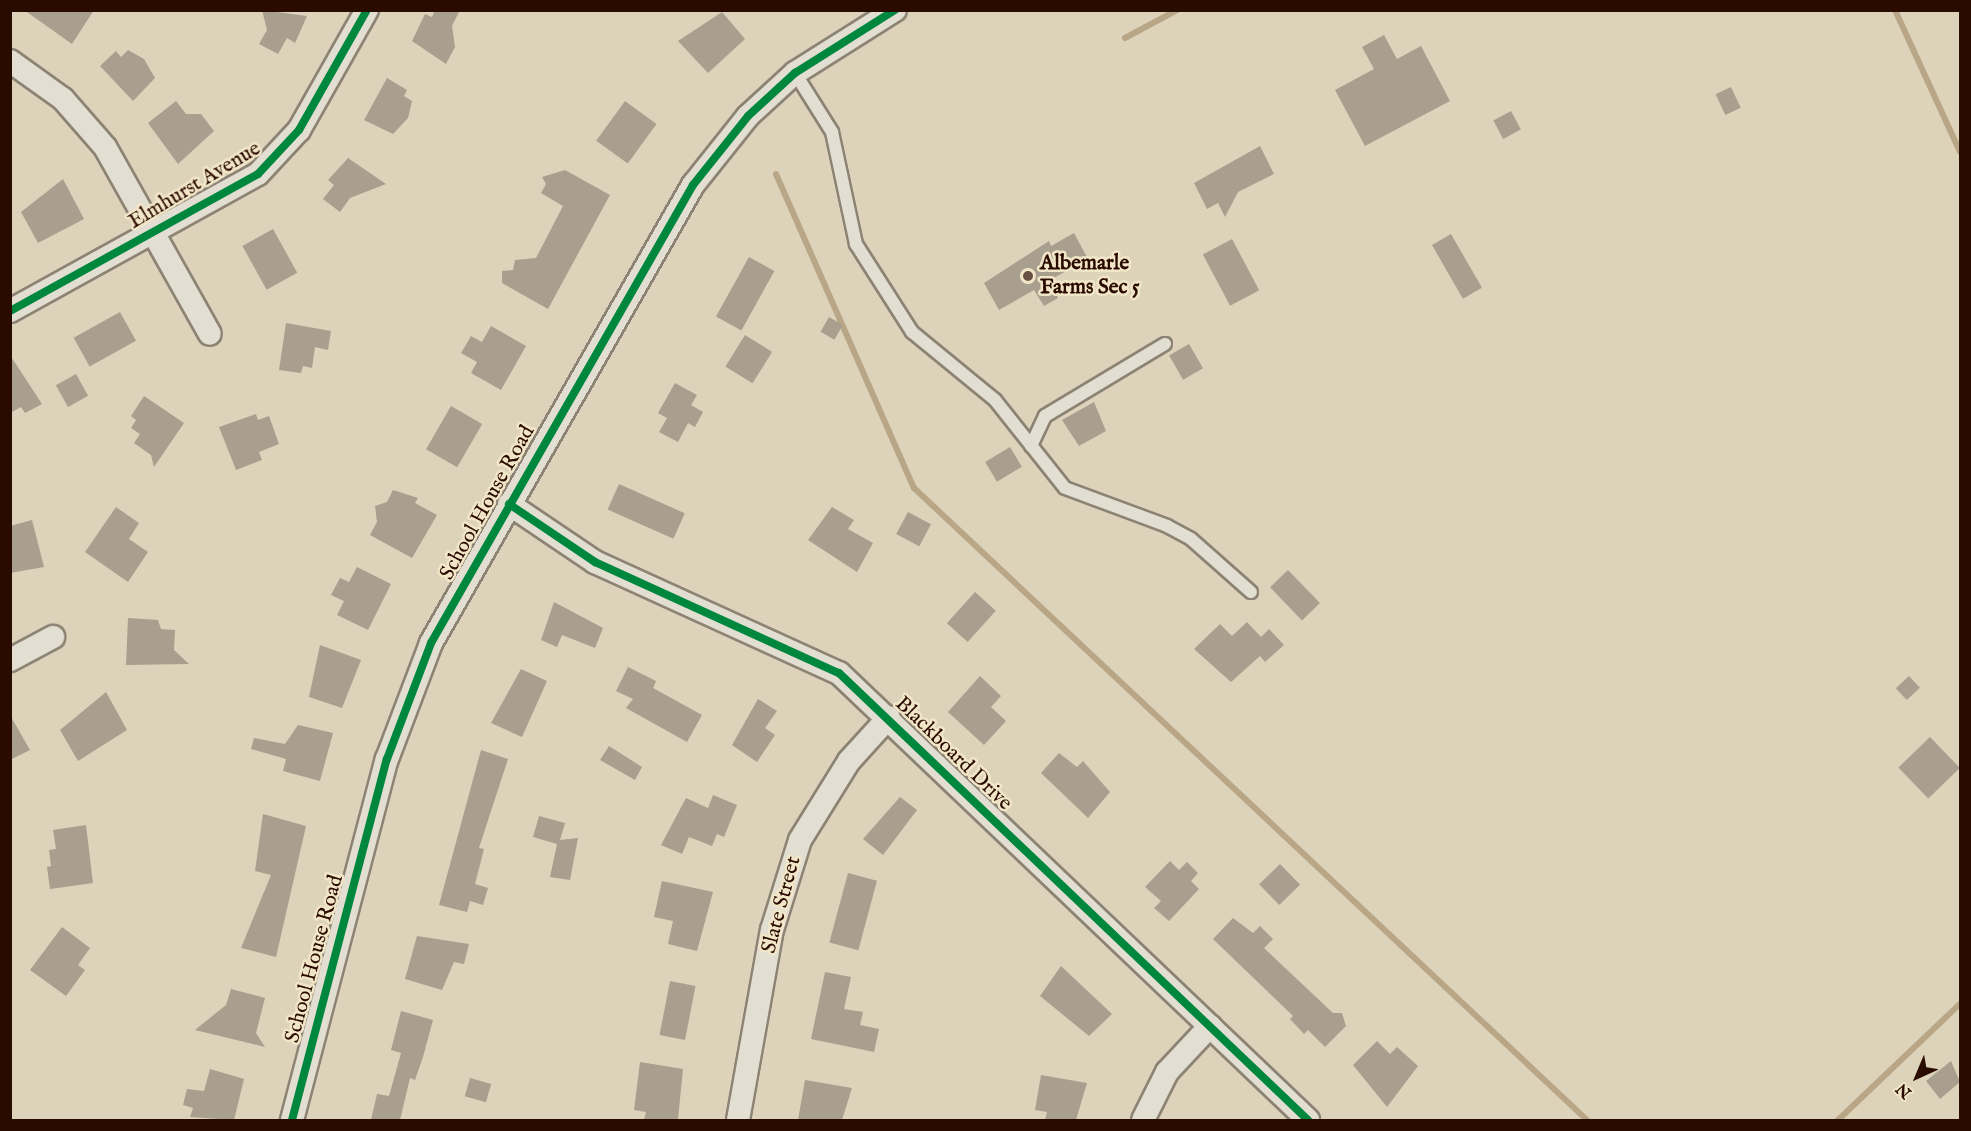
<!DOCTYPE html>
<style>
body{margin:0}
#map{position:relative;width:1971px;height:1131px;overflow:hidden;background:#dcd3ba;font-family:"IM FELL English",serif}
div>[style]{position:absolute}
[style*='--x']{left:calc(var(--x)*1px);top:calc(var(--y)*1px);width:calc(var(--w)*1px);rotate:calc(var(--a)*1deg)}
.stream>*{height:6px;margin:-3px;padding:0 3px;transform-origin:3px;border-radius:3px;background:#b8a687}
.building>*{inset:0;background:#a89f8e;transform-origin:0 0}
.roads{filter:drop-shadow(2px 0 #8c8374) drop-shadow(-2px 0 #8c8374) drop-shadow(0 2px #8c8374) drop-shadow(0 -2px #8c8374)}
.lane>*{height:12px;margin:-6px;padding:0 6px;transform-origin:6px;border-radius:6px;background:#e3ded2}
.street>*{height:22px;margin:-11px;padding:0 11px;transform-origin:11px;border-radius:11px;background:#e3ded2}
.cycleway>*{height:8px;margin:-4px;padding:0 4px;transform-origin:4px;border-radius:4px;background:#00873e}
.dots>*{width:16px;height:16px;translate:-50% -50%;box-sizing:border-box;border:3px solid #f2e6c8;border-radius:50%}
span{translate:-50% -50%;white-space:nowrap;text-align:center;line-height:1.15;-webkit-text-stroke:5px #f2e6c8;paint-order:stroke}
.street-label{font-size:21px;color:#2a0b00}
.poi-label{font-size:21px;color:#2a0b00;font-weight:700}
.left{translate:0 -50%;text-align:left}
.frame{position:absolute;inset:0;border:12px solid #2a0b00;pointer-events:none}
.north{position:absolute;left:1887px;top:1047px;width:60px;height:60px;-webkit-text-stroke:4px #f2e6c8;paint-order:stroke;rotate:224deg;font-size:16px;font-weight:700;line-height:24px;text-align:center;color:#2a0b00}
.north::after{content:'';display:block;margin:auto;width:21px;height:27px;background:#2a0b00;clip-path:polygon(50% 0,100% 100%,50% 72%,0 100%)}
</style>
<div id="map">
<div class="stream">
<div style="--x:1895;--y:10;--w:156;--a:65.4"></div>
<div style="--x:1125;--y:38;--w:59;--a:-28.3"></div>
<div style="--x:776;--y:174;--w:343;--a:66.3"></div>
<div style="--x:914;--y:488;--w:923;--a:43.2"></div>
<div style="--x:1838;--y:1120;--w:168;--a:-43.6"></div>
</div>
<div class="building">
<div style="clip-path:polygon(24px 10px,94px 10px,72px 44px)"></div>
<div style="clip-path:polygon(262px 10px,307px 16px,295px 43px,287px 38px,278px 54px,259px 44px,267px 30px)"></div>
<div style="clip-path:polygon(435px 10px,460px 10px,452px 26px,455px 47px,446px 64px,412px 41px,425px 14px,432px 17px)"></div>
<div style="clip-path:polygon(722px 12px,745px 39px,708px 73px,678px 41px)"></div>
<div style="clip-path:polygon(1384px 35px,1397px 59px,1421px 46px,1450px 101px,1365px 146px,1335px 90px,1374px 69px,1362px 47px)"></div>
<div style="clip-path:polygon(128px 50px,144px 59px,155px 78px,133px 101px,100px 66px,116px 51px,121px 57px)"></div>
<div style="clip-path:polygon(387px 78px,407px 90px,404px 96px,412px 101px,408px 118px,393px 134px,364px 120px)"></div>
<div style="left:1731px;top:87px;width:23px;height:17px;rotate:65deg"></div>
<div style="clip-path:polygon(176px 101px,186px 114px,201px 114px,214px 131px,178px 164px,148px 123px)"></div>
<div style="left:625px;top:101px;width:39px;height:49px;rotate:36deg"></div>
<div style="left:1511px;top:111px;width:21px;height:20px;rotate:62deg"></div>
<div style="clip-path:polygon(1260px 146px,1274px 174px,1238px 192px,1225px 217px,1218px 203px,1207px 209px,1194px 183px)"></div>
<div style="clip-path:polygon(348px 158px,386px 184px,350px 198px,340px 212px,323px 199px,334px 185px,328px 180px)"></div>
<div style="clip-path:polygon(565px 170px,610px 195px,548px 309px,502px 283px,502px 271px,513px 270px,515px 260px,536px 258px,563px 206px,541px 193px,546px 184px,542px 177px)"></div>
<div style="clip-path:polygon(63px 179px,84px 219px,38px 243px,21px 212px)"></div>
<div style="left:273px;top:229px;width:50px;height:35px;rotate:61deg"></div>
<div style="clip-path:polygon(1074px 233px,1088px 259px,1050px 280px,1058px 298px,1044px 306px,1034px 290px,999px 310px,984px 283px,1049px 241px,1051px 246px)"></div>
<div style="left:1451px;top:234px;width:62px;height:22px;rotate:60deg"></div>
<div style="left:1232px;top:239px;width:58px;height:33px;rotate:62deg"></div>
<div style="left:749px;top:257px;width:29px;height:68px;rotate:29deg"></div>
<div style="left:120px;top:312px;width:33px;height:53px;rotate:61deg"></div>
<div style="left:829px;top:317px;width:16px;height:17px;rotate:30deg"></div>
<div style="clip-path:polygon(286px 323px,331px 331px,328px 350px,315px 347px,312px 368px,303px 366px,301px 373px,279px 370px)"></div>
<div style="clip-path:polygon(491px 326px,526px 346px,501px 390px,471px 373px,477px 362px,461px 353px,471px 336px,482px 342px)"></div>
<div style="left:745px;top:335px;width:32px;height:37px;rotate:32deg"></div>
<div style="left:1189px;top:344px;width:28px;height:23px;rotate:60deg"></div>
<div style="clip-path:polygon(10px 355px,42px 404px,25px 413px,21px 407px,10px 413px)"></div>
<div style="left:76px;top:374px;width:25px;height:23px;rotate:61deg"></div>
<div style="clip-path:polygon(675px 383px,697px 395px,691px 405px,703px 412px,695px 427px,688px 423px,678px 442px,659px 432px,667px 418px,658px 413px)"></div>
<div style="clip-path:polygon(144px 396px,184px 423px,154px 467px,151px 455px,134px 443px,140px 434px,131px 428px,136px 420px,131px 416px)"></div>
<div style="clip-path:polygon(1094px 402px,1106px 431px,1079px 446px,1062px 420px)"></div>
<div style="left:451px;top:406px;width:36px;height:50px;rotate:30deg"></div>
<div style="clip-path:polygon(256px 414px,258px 420px,269px 416px,279px 444px,259px 452px,262px 460px,236px 470px,219px 427px)"></div>
<div style="left:1010px;top:447px;width:23px;height:29px;rotate:59deg"></div>
<div style="left:619px;top:484px;width:72px;height:28px;rotate:24deg"></div>
<div style="clip-path:polygon(393px 490px,418px 498px,415px 503px,437px 515px,412px 558px,370px 535px,377px 522px,375px 506px,387px 502px)"></div>
<div style="clip-path:polygon(116px 507px,139px 523px,129px 539px,148px 552px,128px 582px,85px 552px)"></div>
<div style="clip-path:polygon(832px 507px,854px 520px,848px 529px,873px 543px,857px 572px,808px 540px)"></div>
<div style="left:908px;top:512px;width:26px;height:25px;rotate:28deg"></div>
<div style="clip-path:polygon(32px 520px,44px 567px,10px 573px,10px 526px)"></div>
<div style="clip-path:polygon(357px 567px,391px 584px,368px 630px,337px 615px,344px 601px,331px 595px,340px 578px,349px 582px)"></div>
<div style="left:1288px;top:570px;width:46px;height:25px;rotate:46deg"></div>
<div style="left:975px;top:592px;width:28px;height:42px;rotate:42deg"></div>
<div style="clip-path:polygon(554px 602px,603px 628px,595px 648px,562px 635px,557px 647px,541px 640px)"></div>
<div style="clip-path:polygon(128px 618px,158px 620px,161px 629px,175px 630px,174px 650px,189px 664px,126px 665px)"></div>
<div style="clip-path:polygon(1247px 622px,1261px 637px,1269px 629px,1284px 645px,1265px 662px,1260px 656px,1231px 682px,1194px 649px,1220px 624px,1232px 636px)"></div>
<div style="clip-path:polygon(320px 645px,361px 660px,342px 708px,309px 697px)"></div>
<div style="clip-path:polygon(628px 667px,656px 681px,653px 688px,702px 715px,687px 742px,626px 708px,633px 699px,616px 691px)"></div>
<div style="clip-path:polygon(521px 669px,547px 681px,522px 737px,491px 723px)"></div>
<div style="clip-path:polygon(980px 676px,1001px 696px,991px 707px,1006px 721px,984px 745px,948px 712px)"></div>
<div style="left:1909px;top:676px;width:16px;height:18px;rotate:47deg"></div>
<div style="clip-path:polygon(106px 692px,127px 730px,78px 761px,60px 730px)"></div>
<div style="clip-path:polygon(758px 699px,777px 711px,765px 728px,775px 735px,757px 762px,732px 745px)"></div>
<div style="clip-path:polygon(10px 715px,30px 750px,10px 760px)"></div>
<div style="clip-path:polygon(298px 725px,333px 733px,320px 781px,283px 771px,286px 759px,251px 749px,254px 738px,285px 744px)"></div>
<div style="left:1930px;top:737px;width:43px;height:44px;rotate:46deg"></div>
<div style="clip-path:polygon(609px 746px,642px 767px,635px 780px,600px 760px)"></div>
<div style="clip-path:polygon(481px 750px,508px 759px,479px 848px,484px 849px,475px 884px,488px 888px,483px 905px,470px 901px,467px 912px,439px 905px)"></div>
<div style="clip-path:polygon(1059px 753px,1077px 767px,1083px 761px,1110px 792px,1088px 818px,1041px 773px)"></div>
<div style="clip-path:polygon(713px 795px,737px 805px,724px 837px,717px 834px,712px 846px,689px 837px,682px 854px,661px 845px,686px 798px,708px 808px)"></div>
<div style="clip-path:polygon(900px 797px,917px 810px,883px 855px,863px 839px)"></div>
<div style="clip-path:polygon(263px 814px,306px 826px,276px 957px,241px 948px,271px 875px,255px 871px)"></div>
<div style="clip-path:polygon(539px 816px,565px 823px,560px 840px,578px 838px,570px 880px,550px 877px,557px 844px,533px 837px)"></div>
<div style="clip-path:polygon(86px 825px,93px 883px,50px 889px,47px 867px,51px 866px,49px 850px,56px 849px,53px 830px)"></div>
<div style="clip-path:polygon(1170px 861px,1179px 870px,1187px 862px,1198px 873px,1191px 881px,1199px 889px,1169px 921px,1154px 908px,1161px 901px,1145px 887px)"></div>
<div style="left:1280px;top:864px;width:29px;height:29px;rotate:46deg"></div>
<div style="left:848px;top:873px;width:30px;height:72px;rotate:15deg"></div>
<div style="clip-path:polygon(662px 881px,713px 892px,697px 951px,668px 944px,673px 921px,654px 917px)"></div>
<div style="clip-path:polygon(1233px 918px,1253px 933px,1260px 926px,1273px 939px,1264px 948px,1333px 1013px,1342px 1013px,1346px 1026px,1325px 1047px,1308px 1030px,1304px 1034px,1290px 1019px,1293px 1016px,1213px 939px)"></div>
<div style="clip-path:polygon(62px 927px,90px 948px,78px 965px,85px 970px,66px 996px,30px 970px)"></div>
<div style="clip-path:polygon(417px 936px,469px 944px,464px 964px,454px 962px,442px 990px,405px 979px)"></div>
<div style="clip-path:polygon(1061px 966px,1112px 1014px,1089px 1036px,1040px 996px)"></div>
<div style="clip-path:polygon(825px 972px,851px 977px,844px 1009px,863px 1012px,860px 1025px,879px 1029px,874px 1052px,811px 1039px)"></div>
<div style="left:670px;top:981px;width:26px;height:55px;rotate:11deg"></div>
<div style="clip-path:polygon(231px 989px,265px 998px,256px 1033px,265px 1047px,195px 1030px,226px 1005px)"></div>
<div style="clip-path:polygon(401px 1011px,433px 1020px,423px 1057px,415px 1080px,410px 1078px,400px 1120px,371px 1120px,377px 1094px,389px 1096px,401px 1053px,391px 1050px)"></div>
<div style="clip-path:polygon(1377px 1041px,1390px 1054px,1397px 1047px,1418px 1066px,1387px 1107px,1353px 1065px)"></div>
<div style="clip-path:polygon(1951px 1061px,1960px 1082px,1940px 1099px,1926px 1081px)"></div>
<div style="clip-path:polygon(640px 1062px,683px 1069px,678px 1119px,644px 1120px,646px 1112px,634px 1110px)"></div>
<div style="clip-path:polygon(210px 1069px,244px 1079px,234px 1120px,190px 1117px,193px 1108px,183px 1105px,187px 1089px,204px 1091px)"></div>
<div style="clip-path:polygon(1041px 1075px,1087px 1083px,1076px 1120px,1045px 1120px,1047px 1112px,1035px 1110px)"></div>
<div style="left:470px;top:1078px;width:22px;height:19px;rotate:16deg"></div>
<div style="clip-path:polygon(805px 1080px,852px 1088px,842px 1120px,798px 1120px)"></div>
</div>
<div class="roads">
<div class="lane">
<div style="--x:795;--y:73;--w:70;--a:57.9"></div>
<div style="--x:832;--y:132;--w:115;--a:77.9"></div>
<div style="--x:856;--y:244;--w:104;--a:57.5"></div>
<div style="--x:912;--y:332;--w:107;--a:39.3"></div>
<div style="--x:995;--y:400;--w:112;--a:51.5"></div>
<div style="--x:1065;--y:488;--w:109;--a:20.4"></div>
<div style="--x:1167;--y:526;--w:27;--a:28"></div>
<div style="--x:1191;--y:539;--w:80;--a:41.5"></div>
<div style="--x:1031;--y:446;--w:33;--a:-65"></div>
<div style="--x:1045;--y:416;--w:140;--a:-31"></div>
</div>
<div class="street">
<div style="--x:10;--y:61;--w:65;--a:35.6"></div>
<div style="--x:63;--y:99;--w:64;--a:48.8"></div>
<div style="--x:105;--y:147;--w:214;--a:60.7"></div>
<div style="--x:10;--y:311;--w:283;--a:-28.9"></div>
<div style="--x:258;--y:174;--w:60;--a:-47"></div>
<div style="--x:299;--y:130;--w:138;--a:-60.5"></div>
<div style="--x:509;--y:504;--w:104;--a:34"></div>
<div style="--x:595;--y:562;--w:268;--a:24.5"></div>
<div style="--x:839;--y:673;--w:648;--a:43.62"></div>
<div style="--x:10;--y:660;--w:49;--a:-28.1"></div>
<div style="--x:292;--y:1120;--w:373;--a:-75.3"></div>
<div style="--x:387;--y:759;--w:124;--a:-69.2"></div>
<div style="--x:431;--y:643;--w:528;--a:-60.23"></div>
<div style="--x:693;--y:185;--w:88;--a:-51.4"></div>
<div style="--x:748;--y:116;--w:64;--a:-42.5"></div>
<div style="--x:795;--y:73;--w:118;--a:-32.2"></div>
<div style="--x:738;--y:1120;--w:193;--a:-79.9"></div>
<div style="--x:772;--y:930;--w:94;--a:-72.7"></div>
<div style="--x:800;--y:840;--w:93;--a:-58.2"></div>
<div style="--x:849;--y:761;--w:59;--a:-47.7"></div>
<div style="--x:1143;--y:1120;--w:54;--a:-63.4"></div>
<div style="--x:1167;--y:1072;--w:63;--a:-46.9"></div>
</div>
</div>
<div class="cycleway">
<div style="--x:10;--y:311;--w:283;--a:-28.9"></div>
<div style="--x:258;--y:174;--w:60;--a:-47"></div>
<div style="--x:299;--y:130;--w:138;--a:-60.5"></div>
<div style="--x:509;--y:504;--w:104;--a:34"></div>
<div style="--x:595;--y:562;--w:268;--a:24.5"></div>
<div style="--x:839;--y:673;--w:648;--a:43.62"></div>
<div style="--x:292;--y:1120;--w:373;--a:-75.3"></div>
<div style="--x:387;--y:759;--w:124;--a:-69.2"></div>
<div style="--x:431;--y:643;--w:528;--a:-60.23"></div>
<div style="--x:693;--y:185;--w:88;--a:-51.4"></div>
<div style="--x:748;--y:116;--w:64;--a:-42.5"></div>
<div style="--x:795;--y:73;--w:118;--a:-32.2"></div>
</div>
<div class="dots">
<div style="left:1028px;top:276px;background:#685141"></div>
</div>
<div class="street-label">
<span style="left:195px;top:186px;rotate:-31deg">Elmhurst Avenue</span>
<span style="left:488px;top:503px;rotate:-61deg">School House Road</span>
<span style="left:953px;top:754px;rotate:44deg">Blackboard Drive</span>
<span style="left:782px;top:905px;rotate:-75deg">Slate Street</span>
<span style="left:315px;top:959px;rotate:-75deg">School House Road</span>
</div>
<div class="poi-label">
<span class="left" style="left:1040px;top:276px">Albemarle<br>Farms Sec 5</span>
</div>
<div class="frame"></div>
<div class="north">N</div>
</div>
